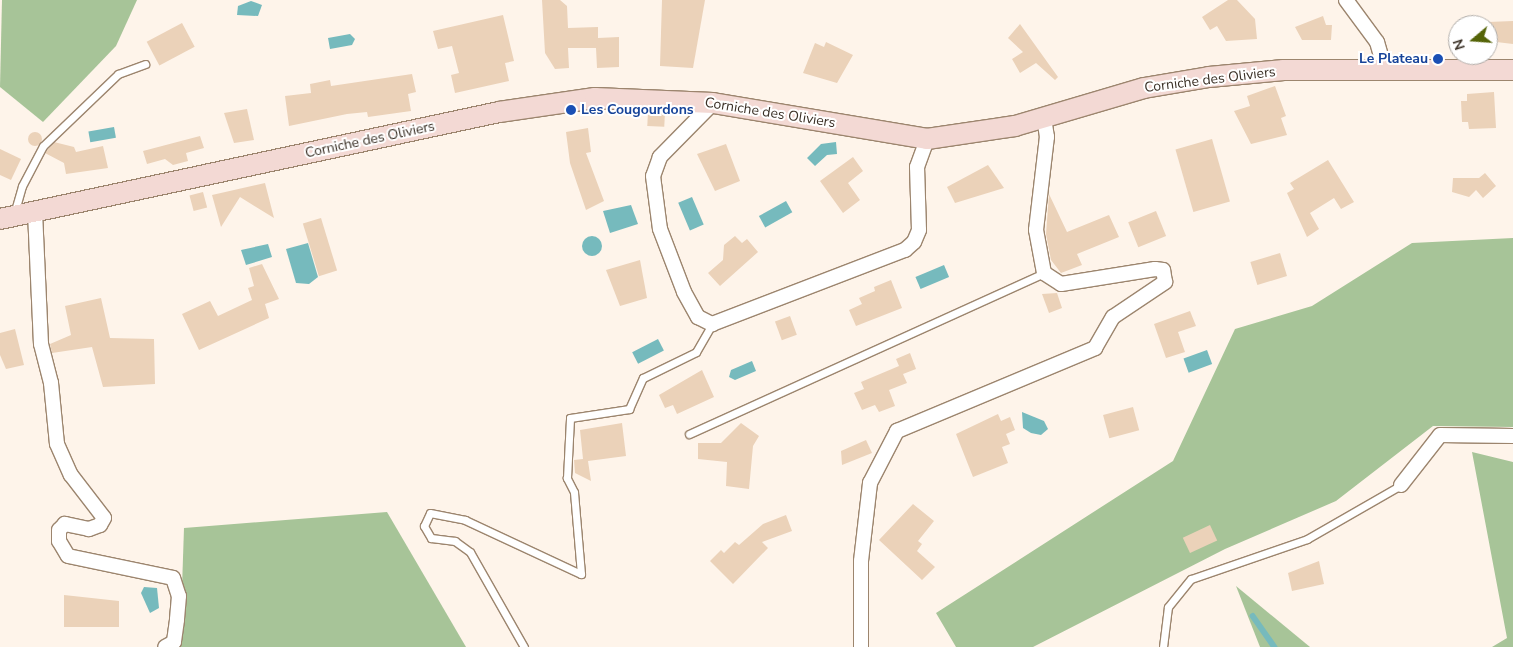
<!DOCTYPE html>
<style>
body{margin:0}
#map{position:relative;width:1513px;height:647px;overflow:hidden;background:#fef4ea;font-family:"Nunito Sans",sans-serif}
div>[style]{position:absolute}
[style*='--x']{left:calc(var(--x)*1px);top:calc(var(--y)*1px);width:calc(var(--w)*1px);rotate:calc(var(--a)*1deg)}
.forest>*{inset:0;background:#a7c498}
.water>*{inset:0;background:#76babd;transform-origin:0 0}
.round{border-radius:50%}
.stream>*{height:5.5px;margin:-2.75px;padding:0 2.75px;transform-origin:2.75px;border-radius:2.75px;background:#76babd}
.building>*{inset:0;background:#ebd2b9;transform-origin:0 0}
.roads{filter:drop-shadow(1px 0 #9c856e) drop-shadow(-1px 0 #9c856e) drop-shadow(0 1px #9c856e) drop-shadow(0 -1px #9c856e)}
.lane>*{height:7px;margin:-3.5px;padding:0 3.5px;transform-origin:3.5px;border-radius:3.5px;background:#fff}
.street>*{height:14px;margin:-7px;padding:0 7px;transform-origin:7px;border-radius:7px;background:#fff}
.secondary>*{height:20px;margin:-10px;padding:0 10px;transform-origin:10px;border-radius:10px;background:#f3d9d4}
.dots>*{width:14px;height:14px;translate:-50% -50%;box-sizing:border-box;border:2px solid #fff;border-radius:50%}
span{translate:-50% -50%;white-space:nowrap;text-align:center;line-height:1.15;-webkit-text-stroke:4px #fff;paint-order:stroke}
.transit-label{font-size:14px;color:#164399;font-weight:700}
.right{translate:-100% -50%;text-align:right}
.left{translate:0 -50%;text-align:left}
.street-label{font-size:14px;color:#3a3026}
.north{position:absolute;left:1448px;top:15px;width:50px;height:50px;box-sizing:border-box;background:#fff;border:1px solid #b0aca8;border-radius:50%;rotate:252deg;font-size:14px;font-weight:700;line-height:20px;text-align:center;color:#3a3026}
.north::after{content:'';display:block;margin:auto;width:18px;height:22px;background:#556408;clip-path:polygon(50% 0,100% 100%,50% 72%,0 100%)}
</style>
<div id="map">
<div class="forest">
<div style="clip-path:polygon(2px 0,137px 0,116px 46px,43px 122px,0 87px)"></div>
<div style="clip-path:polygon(1513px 238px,1513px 427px,1433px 426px,1336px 501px,1225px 549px,1033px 647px,956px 647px,936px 613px,1173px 461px,1235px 329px,1312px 306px,1412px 243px)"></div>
<div style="clip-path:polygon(1472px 452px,1513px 462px,1513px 647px,1492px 647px,1507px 638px)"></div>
<div style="clip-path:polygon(387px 512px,466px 647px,180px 647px,184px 528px)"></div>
<div style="clip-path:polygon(1236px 586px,1310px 647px,1260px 647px)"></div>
</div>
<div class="water">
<div style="clip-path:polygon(251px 1px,262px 5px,258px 16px,237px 15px,238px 6px)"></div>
<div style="clip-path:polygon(350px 34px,355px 39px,352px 45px,330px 49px,328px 38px)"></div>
<div style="left:114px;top:127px;width:11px;height:26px;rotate:80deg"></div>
<div style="clip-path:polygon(836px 142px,837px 154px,827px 155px,815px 166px,807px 158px,821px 144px)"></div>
<div style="left:692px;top:197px;width:30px;height:15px;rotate:67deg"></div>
<div style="left:786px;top:201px;width:13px;height:31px;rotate:61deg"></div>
<div style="clip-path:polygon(631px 205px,638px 224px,610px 233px,603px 211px)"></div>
<div class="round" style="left:582px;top:236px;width:20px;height:20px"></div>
<div style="clip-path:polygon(308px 243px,318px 277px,309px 284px,296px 283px,286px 249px)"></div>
<div style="clip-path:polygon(268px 244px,272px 257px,246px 265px,241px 250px)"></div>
<div style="left:944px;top:265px;width:13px;height:31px;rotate:67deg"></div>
<div style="left:658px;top:339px;width:13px;height:29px;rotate:63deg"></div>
<div style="left:1207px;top:350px;width:15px;height:25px;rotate:70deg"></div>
<div style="clip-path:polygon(752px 361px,756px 371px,735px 380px,729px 377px,731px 370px)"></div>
<div style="clip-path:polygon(1022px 412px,1044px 421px,1048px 429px,1041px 435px,1031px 433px,1023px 428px)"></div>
<div style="clip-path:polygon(144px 587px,157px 588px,159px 608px,150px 613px,141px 593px)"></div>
</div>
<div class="stream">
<div style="--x:1253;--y:616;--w:38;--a:55"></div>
</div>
<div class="building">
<div style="clip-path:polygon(542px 0,560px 0,567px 6px,568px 28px,598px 27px,598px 38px,619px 37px,619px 67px,597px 68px,596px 48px,568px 48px,569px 68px,555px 69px,545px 53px)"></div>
<div style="clip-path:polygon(662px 0,705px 0,693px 68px,660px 66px)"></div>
<div style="clip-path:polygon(1228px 0,1237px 0,1255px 19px,1257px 39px,1226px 41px,1217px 26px,1210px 30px,1202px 17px)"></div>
<div style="clip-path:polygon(503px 15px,514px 61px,505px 63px,509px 81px,455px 93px,451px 75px,459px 73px,452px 46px,438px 49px,433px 31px)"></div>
<div style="clip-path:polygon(1323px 16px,1326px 25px,1332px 25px,1331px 40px,1302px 40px,1295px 27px)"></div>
<div style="clip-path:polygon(1513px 21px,1513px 44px,1488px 41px,1488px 22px)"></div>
<div style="left:182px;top:23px;width:27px;height:40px;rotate:62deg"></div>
<div style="clip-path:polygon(1020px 24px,1058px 77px,1055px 80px,1036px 63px,1020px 73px,1012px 59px,1023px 52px,1008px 38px)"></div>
<div style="clip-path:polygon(826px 42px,853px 55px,837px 83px,803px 73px,815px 43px,824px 47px)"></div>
<div style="clip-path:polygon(412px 74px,416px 92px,408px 94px,411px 111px,368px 117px,367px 112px,347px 114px,289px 126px,285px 96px,311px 93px,310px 84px,330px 80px,331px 86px)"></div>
<div style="clip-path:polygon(1275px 86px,1286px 116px,1281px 118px,1287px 135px,1251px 144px,1234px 111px,1250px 106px,1247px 96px)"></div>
<div style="clip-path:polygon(1494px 92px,1496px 128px,1469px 129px,1468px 122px,1462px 122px,1461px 101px,1467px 101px,1467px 94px)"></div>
<div style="clip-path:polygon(247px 109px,254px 140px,234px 143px,224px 113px)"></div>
<div style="left:648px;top:112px;width:17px;height:14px;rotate:3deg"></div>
<div style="clip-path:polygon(588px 128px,591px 152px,586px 153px,604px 201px,586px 210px,570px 163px,566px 132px)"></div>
<div class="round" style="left:28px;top:132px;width:14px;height:14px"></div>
<div style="clip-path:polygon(200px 136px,204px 148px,186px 153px,188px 161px,173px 165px,165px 159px,147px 164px,143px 151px)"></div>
<div style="left:1212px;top:139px;width:65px;height:38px;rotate:74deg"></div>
<div style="clip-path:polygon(54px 142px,74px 147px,76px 152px,103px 146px,108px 168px,66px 174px,64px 163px,45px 153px)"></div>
<div style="clip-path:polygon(726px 144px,740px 181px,715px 191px,697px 154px)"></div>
<div style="clip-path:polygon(0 149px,21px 159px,11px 180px,0 175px)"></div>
<div style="clip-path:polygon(853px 157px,863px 171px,848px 183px,860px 200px,843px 213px,820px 181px)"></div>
<div style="clip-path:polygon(1328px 160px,1354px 202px,1341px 209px,1334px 198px,1310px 213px,1319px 229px,1307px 237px,1287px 193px,1294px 189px,1290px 183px)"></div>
<div style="clip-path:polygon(988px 165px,1004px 188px,955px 203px,947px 187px)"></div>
<div style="clip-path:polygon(1485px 173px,1496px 186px,1483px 198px,1476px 190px,1469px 197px,1452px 192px,1453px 178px,1479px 178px)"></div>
<div style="clip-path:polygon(265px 183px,274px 218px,240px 197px,221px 227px,212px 195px)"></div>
<div style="left:203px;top:192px;width:16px;height:14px;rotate:75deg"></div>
<div style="clip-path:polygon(1049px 194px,1067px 232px,1109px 215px,1119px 237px,1077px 254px,1082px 265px,1061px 273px,1051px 260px,1046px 234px)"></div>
<div style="left:1156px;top:211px;width:27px;height:30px;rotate:68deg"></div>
<div style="left:321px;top:218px;width:55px;height:19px;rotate:73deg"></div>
<div style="clip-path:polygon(735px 236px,742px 243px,747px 239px,758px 252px,720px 286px,708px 273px,723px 260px,724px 245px)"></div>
<div style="left:1280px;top:253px;width:24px;height:31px;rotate:73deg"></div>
<div style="clip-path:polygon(640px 260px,647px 298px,620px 306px,606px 270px)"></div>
<div style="clip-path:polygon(262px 264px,279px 299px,265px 304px,269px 318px,199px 350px,182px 314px,210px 301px,218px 316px,252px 300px,248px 288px,254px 286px,249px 268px)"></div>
<div style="clip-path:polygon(891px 280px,902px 308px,856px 326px,849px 310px,862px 304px,859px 298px,875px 291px,874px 287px)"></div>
<div style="clip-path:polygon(1057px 293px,1062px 308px,1049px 313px,1042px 294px)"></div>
<div style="clip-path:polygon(101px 298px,110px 338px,154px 339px,155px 384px,103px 387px,92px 347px,52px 353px,50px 344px,71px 335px,65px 306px)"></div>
<div style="clip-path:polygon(1190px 311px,1196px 326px,1178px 332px,1185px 352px,1166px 358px,1154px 324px)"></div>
<div style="left:790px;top:316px;width:20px;height:16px;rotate:70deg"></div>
<div style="clip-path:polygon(15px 329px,24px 365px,6px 369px,0 355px,0 333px)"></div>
<div style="clip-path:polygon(910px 353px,916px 369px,903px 374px,907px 383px,889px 390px,895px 406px,879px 412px,875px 405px,862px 410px,854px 393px,864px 389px,861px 382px,899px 366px,896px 359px)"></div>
<div style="clip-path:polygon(702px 370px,714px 397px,677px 414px,673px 405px,665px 408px,659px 395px)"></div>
<div style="left:1133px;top:407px;width:24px;height:31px;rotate:75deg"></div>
<div style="clip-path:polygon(998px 414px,1001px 421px,1010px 417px,1015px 430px,1006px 434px,1010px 444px,1002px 447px,1008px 463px,973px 477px,956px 434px)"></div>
<div style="clip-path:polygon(622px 423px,626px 456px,588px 461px,591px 481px,575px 473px,574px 460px,583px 459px,580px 430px)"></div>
<div style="clip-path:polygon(741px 423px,759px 436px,753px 446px,749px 489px,726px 486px,727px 462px,698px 459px,698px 443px,721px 443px)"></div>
<div style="clip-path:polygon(866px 440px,872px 453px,842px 465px,841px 451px)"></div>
<div style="clip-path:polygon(913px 504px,934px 521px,918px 541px,922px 544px,917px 551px,935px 567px,922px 580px,879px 540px)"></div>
<div style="clip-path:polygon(786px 515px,792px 531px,762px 542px,768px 548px,733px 584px,710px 561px,721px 550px,724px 553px,735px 542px,739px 545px,763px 524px)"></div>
<div style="left:1210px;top:525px;width:17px;height:30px;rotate:65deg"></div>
<div style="clip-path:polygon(1319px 561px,1324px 584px,1292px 591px,1288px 573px)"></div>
<div style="clip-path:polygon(64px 595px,119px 601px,119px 627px,64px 627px)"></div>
</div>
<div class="roads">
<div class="lane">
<div style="--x:14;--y:214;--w:29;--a:-74"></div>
<div style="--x:22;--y:186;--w:45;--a:-62.3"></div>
<div style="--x:43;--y:146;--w:104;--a:-43.8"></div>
<div style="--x:118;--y:74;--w:29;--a:-20"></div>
<div style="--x:689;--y:434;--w:390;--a:-24.4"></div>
<div style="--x:524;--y:647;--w:109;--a:-119.6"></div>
<div style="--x:470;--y:552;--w:19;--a:-144"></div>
<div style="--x:455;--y:541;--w:24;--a:-173"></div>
<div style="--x:431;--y:538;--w:14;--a:-120"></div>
<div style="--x:424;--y:526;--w:14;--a:-65"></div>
<div style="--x:430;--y:513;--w:36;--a:11"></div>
<div style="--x:465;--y:520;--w:128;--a:25"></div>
<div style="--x:581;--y:574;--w:82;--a:-94.9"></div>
<div style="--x:574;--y:492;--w:16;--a:-117"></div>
<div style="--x:567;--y:478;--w:60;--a:-87.1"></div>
<div style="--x:570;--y:418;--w:60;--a:-8.7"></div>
<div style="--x:629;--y:409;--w:34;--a:-66"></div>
<div style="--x:643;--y:378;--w:59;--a:-26.1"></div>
<div style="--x:696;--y:352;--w:32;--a:-60"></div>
<div style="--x:1163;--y:647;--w:40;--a:-82.9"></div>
<div style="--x:1168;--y:607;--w:36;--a:-51"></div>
<div style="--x:1191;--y:579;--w:123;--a:-19"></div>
<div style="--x:1307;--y:539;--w:108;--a:-29.9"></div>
</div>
<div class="street">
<div style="--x:1346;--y:0;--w:52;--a:53.6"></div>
<div style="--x:1377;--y:42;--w:29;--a:74"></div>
<div style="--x:713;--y:103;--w:76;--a:134.5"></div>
<div style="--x:660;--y:157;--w:20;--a:110"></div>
<div style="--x:653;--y:176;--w:53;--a:82.5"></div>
<div style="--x:660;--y:229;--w:67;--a:69.1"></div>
<div style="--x:684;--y:292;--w:29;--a:61"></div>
<div style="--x:698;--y:317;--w:16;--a:27"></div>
<div style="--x:712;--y:324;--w:207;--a:-21"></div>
<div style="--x:905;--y:250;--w:12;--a:-42"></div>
<div style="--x:914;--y:242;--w:13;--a:-67"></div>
<div style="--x:919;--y:230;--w:63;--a:-91.8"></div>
<div style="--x:917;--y:167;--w:30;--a:-70"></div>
<div style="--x:35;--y:212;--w:132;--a:87.4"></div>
<div style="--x:41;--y:344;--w:40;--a:75.6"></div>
<div style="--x:51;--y:383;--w:61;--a:84.4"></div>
<div style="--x:57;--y:444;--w:34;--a:66"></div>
<div style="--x:71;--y:475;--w:54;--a:52.5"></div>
<div style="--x:104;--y:518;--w:8;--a:120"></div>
<div style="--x:100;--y:525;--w:12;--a:160"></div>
<div style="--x:89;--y:529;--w:25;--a:-168"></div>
<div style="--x:65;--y:524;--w:8;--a:135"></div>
<div style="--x:59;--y:530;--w:11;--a:90"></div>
<div style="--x:59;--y:541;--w:17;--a:59"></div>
<div style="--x:68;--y:556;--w:107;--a:11.8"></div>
<div style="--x:173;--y:578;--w:19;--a:72"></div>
<div style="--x:179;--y:596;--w:24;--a:95"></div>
<div style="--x:177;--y:620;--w:22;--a:98"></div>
<div style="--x:174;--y:642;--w:10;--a:151"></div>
<div style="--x:1401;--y:485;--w:63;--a:-52"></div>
<div style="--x:1440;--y:435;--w:73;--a:0.8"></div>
<div style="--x:861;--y:647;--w:86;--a:-90"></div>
<div style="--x:861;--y:561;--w:79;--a:-83.4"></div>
<div style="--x:870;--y:483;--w:59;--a:-62.6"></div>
<div style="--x:897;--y:431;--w:215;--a:-22.7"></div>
<div style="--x:1095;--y:348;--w:36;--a:-60"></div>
<div style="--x:1113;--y:317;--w:63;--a:-33.9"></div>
<div style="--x:1165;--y:282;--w:12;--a:-99"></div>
<div style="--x:1163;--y:270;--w:8;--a:-173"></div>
<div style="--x:1155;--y:269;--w:95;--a:170.9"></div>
<div style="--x:1061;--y:284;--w:20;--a:-147"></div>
<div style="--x:1044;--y:273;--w:44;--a:-100.5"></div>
<div style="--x:1036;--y:230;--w:94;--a:-83.3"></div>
<div style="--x:1047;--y:137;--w:18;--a:-99"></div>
</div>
<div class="secondary">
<div style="--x:0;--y:219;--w:510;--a:-12.1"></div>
<div style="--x:499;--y:112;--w:97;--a:-8.3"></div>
<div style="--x:595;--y:98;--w:118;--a:2.4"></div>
<div style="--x:713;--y:103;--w:217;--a:9.5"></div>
<div style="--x:927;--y:139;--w:89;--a:-8.4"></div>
<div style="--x:1015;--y:126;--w:134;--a:-16.4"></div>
<div style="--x:1144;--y:88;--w:66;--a:-9.6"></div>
<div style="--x:1209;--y:77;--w:75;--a:-5.3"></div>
<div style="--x:1284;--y:70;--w:229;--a:0"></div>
</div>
</div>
<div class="dots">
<div style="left:1438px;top:59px;background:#1a4fb4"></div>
<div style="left:571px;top:110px;background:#1a4fb4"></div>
</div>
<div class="transit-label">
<span class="right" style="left:1428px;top:59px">Le Plateau</span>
<span class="left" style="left:581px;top:110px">Les Cougourdons</span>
</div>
<div class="street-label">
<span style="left:1210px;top:80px;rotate:-7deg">Corniche des Oliviers</span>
<span style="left:770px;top:113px;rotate:9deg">Corniche des Oliviers</span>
<span style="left:370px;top:140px;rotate:-12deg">Corniche des Oliviers</span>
</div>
<div class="north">N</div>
</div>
